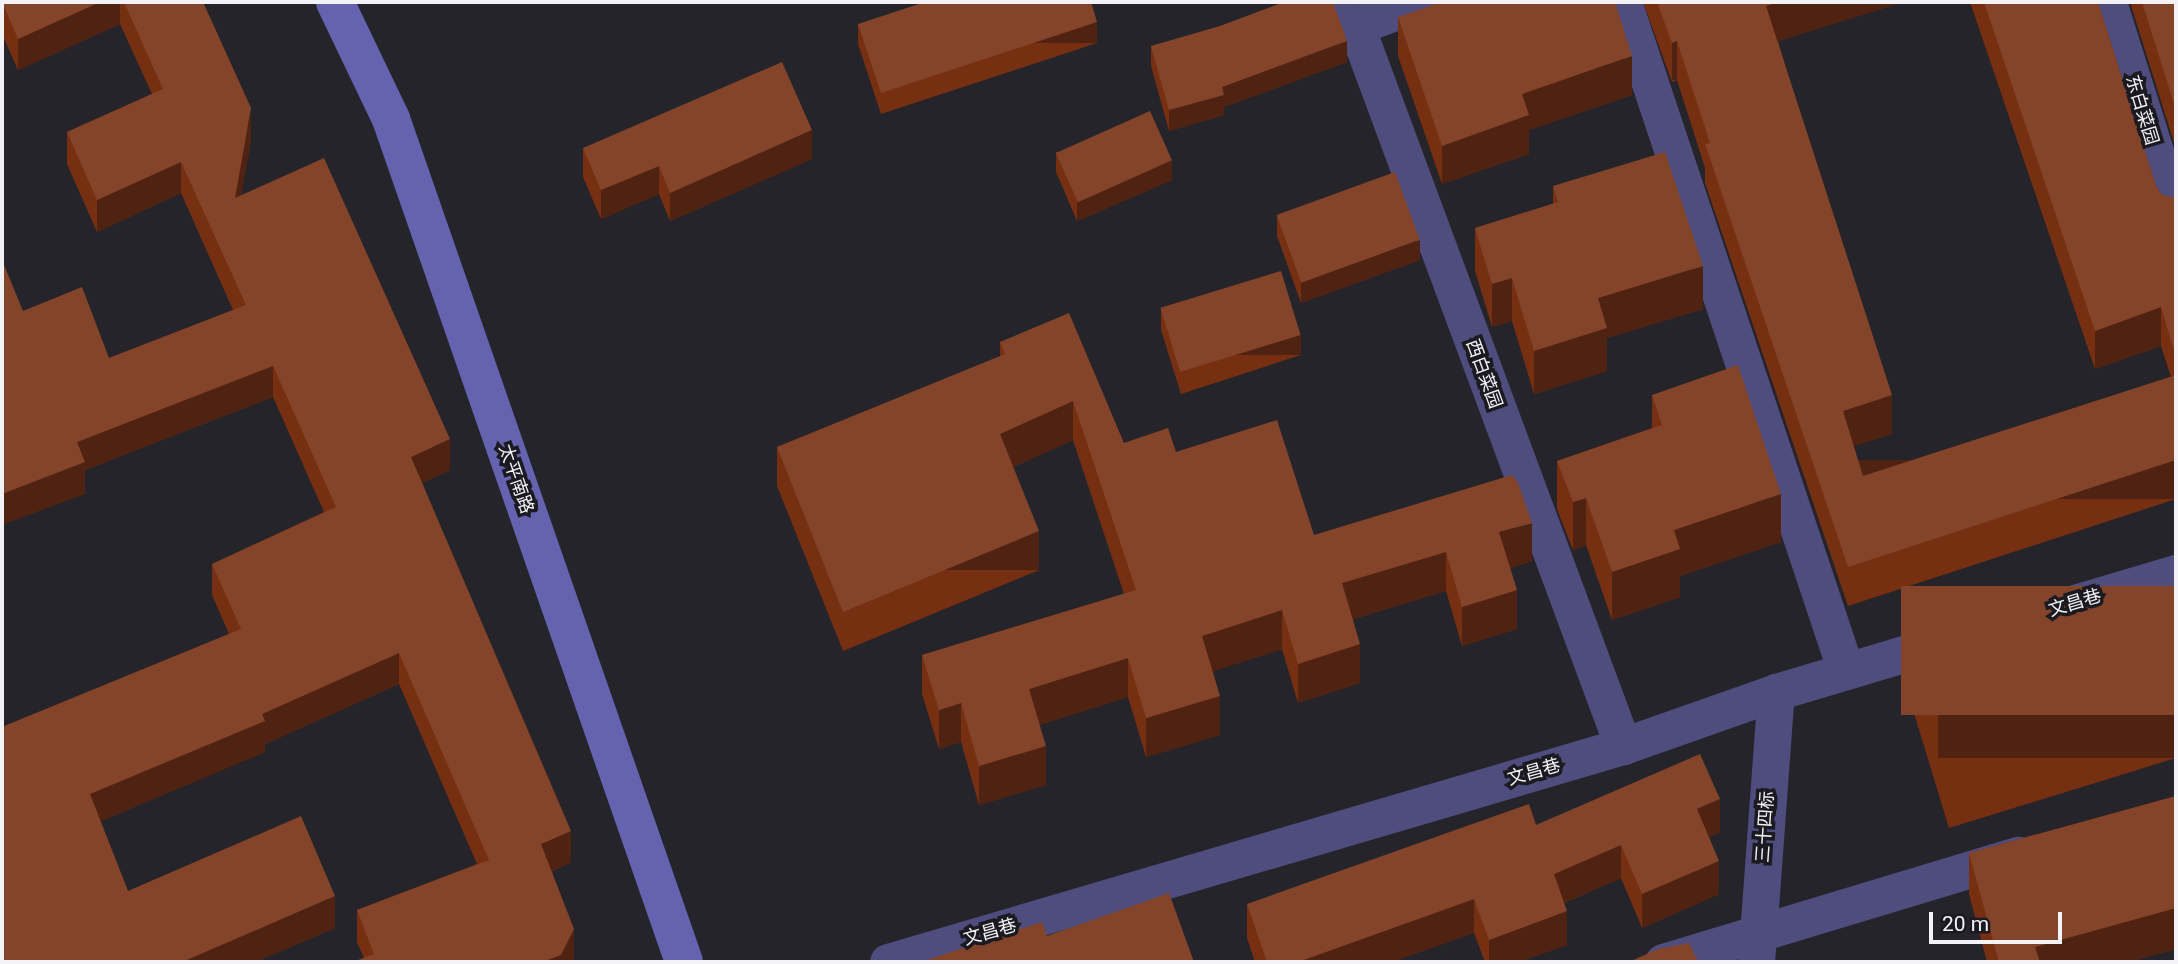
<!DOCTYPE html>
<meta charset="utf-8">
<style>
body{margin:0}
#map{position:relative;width:2178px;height:964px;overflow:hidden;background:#25242a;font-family:Roboto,"Noto Sans SC",sans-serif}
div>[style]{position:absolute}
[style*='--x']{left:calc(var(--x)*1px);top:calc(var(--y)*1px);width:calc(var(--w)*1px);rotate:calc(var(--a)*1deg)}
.minor>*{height:37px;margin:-18.5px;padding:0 18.5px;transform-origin:18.5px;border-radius:18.5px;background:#4e4d7e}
.secondary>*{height:38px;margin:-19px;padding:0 19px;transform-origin:19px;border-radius:19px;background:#6562b0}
.wall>*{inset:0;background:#762f11}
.shaded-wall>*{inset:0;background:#502211;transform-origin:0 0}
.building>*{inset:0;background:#84442a;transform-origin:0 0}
span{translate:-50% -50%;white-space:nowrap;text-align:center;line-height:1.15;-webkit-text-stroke:7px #1b1a21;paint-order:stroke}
.street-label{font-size:18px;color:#f3f3f7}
.frame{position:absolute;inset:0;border:4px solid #f3f3f7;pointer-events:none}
.scale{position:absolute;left:1929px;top:912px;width:133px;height:32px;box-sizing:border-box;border:4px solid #f3f3f7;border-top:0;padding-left:9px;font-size:21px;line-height:24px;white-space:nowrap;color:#f3f3f7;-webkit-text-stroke:5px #1b1a21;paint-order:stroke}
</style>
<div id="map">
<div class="minor">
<div style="--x:1347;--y:2;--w:794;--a:69.65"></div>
<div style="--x:1623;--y:2;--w:705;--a:71.57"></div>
<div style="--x:2108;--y:2;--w:226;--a:72.5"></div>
<div style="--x:1355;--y:27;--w:71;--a:-20.7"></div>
<div style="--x:888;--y:962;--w:766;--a:-16.38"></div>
<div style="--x:1623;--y:746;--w:162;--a:-19.4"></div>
<div style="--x:1776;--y:692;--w:417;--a:-16.6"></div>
<div style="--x:1663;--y:962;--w:371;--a:-16.8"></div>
<div style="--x:1756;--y:962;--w:271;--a:-85.8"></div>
</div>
<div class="secondary">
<div style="--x:335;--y:2;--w:130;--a:64.4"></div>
<div style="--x:391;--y:119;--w:892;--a:70.83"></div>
</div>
<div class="wall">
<div style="clip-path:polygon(2px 2px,203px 2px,251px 140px,241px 195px,450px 470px,422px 483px,571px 862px,552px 871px,574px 960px,364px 958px,357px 942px,357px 910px,477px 864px,399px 684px,265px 744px,265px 752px,100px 821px,128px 891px,335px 928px,255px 962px,2px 962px,2px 727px,229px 634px,212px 595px,212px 564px,324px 512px,273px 397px,85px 470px,85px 494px,23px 311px,109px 358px,233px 310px,181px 193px,97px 232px,67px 164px,67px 132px,152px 94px,120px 24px,18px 70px,2px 34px)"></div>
<div style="clip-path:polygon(1643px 2px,1903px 2px,1778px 41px,1892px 434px,1853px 446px,1863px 476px,2171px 377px,2161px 346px,2095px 369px,1970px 2px,2098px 2px,2156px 186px,2162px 195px,2176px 198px,2176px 499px,1848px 606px,1705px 183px,1705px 168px,1677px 80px,1672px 82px)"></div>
<div style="clip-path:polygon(2130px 2px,2176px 2px,2176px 149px)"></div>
<div style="clip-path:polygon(1398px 17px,1632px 95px,1529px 130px,1529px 154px,1442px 184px,1398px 56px)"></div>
<div style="clip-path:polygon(858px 24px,1097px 43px,881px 114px,858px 44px)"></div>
<div style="clip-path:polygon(1151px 46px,1347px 62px,1224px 107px,1224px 115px,1169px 131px,1151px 66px)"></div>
<div style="clip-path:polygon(583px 148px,812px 159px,670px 221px,659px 194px,601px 219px,583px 177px)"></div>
<div style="clip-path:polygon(1056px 152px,1172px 180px,1077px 221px,1056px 172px)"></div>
<div style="clip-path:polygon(1553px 186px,1703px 309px,1607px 338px,1607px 371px,1534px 394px,1512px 321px,1492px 327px,1475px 271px,1475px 228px,1553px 204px)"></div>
<div style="clip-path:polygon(1277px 215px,1420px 260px,1301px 303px,1277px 236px)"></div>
<div style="clip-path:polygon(1161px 309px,1301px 355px,1181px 394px,1161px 330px)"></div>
<div style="clip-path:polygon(1000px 342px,1124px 443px,1176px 452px,1314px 535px,1532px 561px,1510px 568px,1517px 629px,1462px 646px,1446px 591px,1353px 619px,1360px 683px,1298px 703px,1282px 649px,1213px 671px,1220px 735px,1146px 757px,1128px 697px,1039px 725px,1046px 785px,979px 805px,961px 742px,939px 749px,922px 694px,922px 655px,1124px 594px,1073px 440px,1013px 467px,1039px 570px,843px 651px,777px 486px,777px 447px,1000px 357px)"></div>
<div style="clip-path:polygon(1652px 395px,1781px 542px,1680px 576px,1680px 597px,1612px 620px,1586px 545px,1573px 550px,1557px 509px,1557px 461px,1652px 428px)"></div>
<div style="clip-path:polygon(2176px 586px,2176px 758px,1949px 828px,1913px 710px,1913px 667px)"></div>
<div style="clip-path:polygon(2176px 796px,2176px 949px,2128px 962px,1987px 962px,1969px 894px,1969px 853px)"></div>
<div style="clip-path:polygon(1536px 825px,1720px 832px,1709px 837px,1719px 894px,1642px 928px,1621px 878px,1564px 903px,1567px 945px,1518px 962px,1485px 962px,1474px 933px,1391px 962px,1255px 962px,1247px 938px,1247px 904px)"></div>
</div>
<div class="shaded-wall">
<div style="clip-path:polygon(100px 2px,120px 2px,120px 24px,18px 70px,18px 39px)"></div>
<div style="clip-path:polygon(1779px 2px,1903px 2px,1766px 45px,1766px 6px)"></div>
<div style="left:1097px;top:22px;width:21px;height:227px;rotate:90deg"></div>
<div style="clip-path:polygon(1347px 41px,1347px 62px,1224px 107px,1224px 115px,1169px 131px,1169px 110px,1222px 87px)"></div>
<div style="left:1677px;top:41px;width:39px;height:5px;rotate:90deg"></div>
<div style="clip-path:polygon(1632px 56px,1632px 95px,1529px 130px,1529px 154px,1442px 184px,1442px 146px,1522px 94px)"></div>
<div style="clip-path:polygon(251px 108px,251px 140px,235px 230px,235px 198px)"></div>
<div style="clip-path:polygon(812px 130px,812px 159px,670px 221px,670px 193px)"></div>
<div style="clip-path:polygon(1172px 160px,1172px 180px,1077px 221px,1077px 201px)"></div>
<div style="clip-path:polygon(181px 162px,181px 193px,97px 232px,97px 200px)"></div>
<div style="clip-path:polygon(659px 166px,659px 194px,601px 219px,601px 190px)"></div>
<div style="clip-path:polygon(1420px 240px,1420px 260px,1301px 303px,1301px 282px)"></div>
<div style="clip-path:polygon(1703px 266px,1703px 309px,1607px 338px,1607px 371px,1534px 394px,1534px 351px,1598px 298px)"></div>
<div style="clip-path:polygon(1512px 278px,1512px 321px,1492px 327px,1492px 284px)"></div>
<div style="clip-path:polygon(2161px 307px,2161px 346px,2095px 369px,2095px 331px)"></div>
<div style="left:1301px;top:335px;width:20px;height:126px;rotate:90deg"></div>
<div style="clip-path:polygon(273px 366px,273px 397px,85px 470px,85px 494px,2px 525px,2px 494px,77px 442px)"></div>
<div style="clip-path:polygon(1892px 395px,1892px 434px,1843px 450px,1843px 411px)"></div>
<div style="clip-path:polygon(1073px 401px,1073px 440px,1000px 473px,1000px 434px)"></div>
<div style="clip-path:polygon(450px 439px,450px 470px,411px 488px,411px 457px)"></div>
<div style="left:2176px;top:460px;width:39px;height:345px;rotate:90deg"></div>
<div style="clip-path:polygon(1781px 494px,1781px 542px,1680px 576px,1680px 597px,1612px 620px,1612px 572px,1674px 530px)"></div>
<div style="clip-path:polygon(1586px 498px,1586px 545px,1573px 550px,1573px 502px)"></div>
<div style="clip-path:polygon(1532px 523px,1532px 561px,1499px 571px,1499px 532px)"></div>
<div style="left:1039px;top:531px;width:39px;height:212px;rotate:90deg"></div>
<div style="clip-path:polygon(1446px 552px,1446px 591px,1342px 622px,1342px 583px)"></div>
<div style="clip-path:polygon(1517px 590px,1517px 629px,1462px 646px,1462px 607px)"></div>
<div style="clip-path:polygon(1282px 610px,1282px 649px,1202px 675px,1202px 636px)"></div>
<div style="clip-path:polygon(1360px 644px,1360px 683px,1298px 703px,1298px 664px)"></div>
<div style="clip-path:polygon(399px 653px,399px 684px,265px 744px,265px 752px,90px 826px,90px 794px,262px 714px)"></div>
<div style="clip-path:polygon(1128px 658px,1128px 697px,1029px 728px,1029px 689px)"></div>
<div style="clip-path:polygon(1220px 696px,1220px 735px,1146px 757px,1146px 718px)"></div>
<div style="clip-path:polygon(961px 703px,961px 742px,939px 749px,939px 710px)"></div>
<div style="left:2176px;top:715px;width:43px;height:238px;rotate:90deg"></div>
<div style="clip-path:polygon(1046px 746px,1046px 785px,979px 805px,979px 766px)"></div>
<div style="clip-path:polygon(1720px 799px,1720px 832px,1697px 842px,1697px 809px)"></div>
<div style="clip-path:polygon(571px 831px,571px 862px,541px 875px,541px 844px)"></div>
<div style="clip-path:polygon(1621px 845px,1621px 878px,1554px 907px,1554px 874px)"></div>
<div style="clip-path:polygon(1719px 861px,1719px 894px,1642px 928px,1642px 894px)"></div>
<div style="clip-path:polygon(335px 896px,335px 928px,255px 962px,182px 962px)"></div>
<div style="clip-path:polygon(1474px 899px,1474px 933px,1391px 962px,1298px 962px)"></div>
<div style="clip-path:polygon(2176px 908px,2176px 949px,2128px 962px,2035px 962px,2035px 947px)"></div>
<div style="clip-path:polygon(1567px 911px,1567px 945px,1518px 962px,1489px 962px,1489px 940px)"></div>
<div style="clip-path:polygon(574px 929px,574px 960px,573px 962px,542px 962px)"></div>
</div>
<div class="building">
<div style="clip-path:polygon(2px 2px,100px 2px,18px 39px)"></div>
<div style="clip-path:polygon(124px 2px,203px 2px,251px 108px,235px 198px,324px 158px,450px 439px,411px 457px,571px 831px,541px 844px,574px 929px,561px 955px,542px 962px,353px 962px,374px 954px,357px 910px,489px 860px,399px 653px,262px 714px,265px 721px,90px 794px,128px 891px,301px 816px,335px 896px,182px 962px,4px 962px,2px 955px,2px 727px,241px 629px,212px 564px,336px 507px,273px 366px,77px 442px,85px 462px,2px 494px,2px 260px,23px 311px,82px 287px,109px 358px,246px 305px,181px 162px,97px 200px,67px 132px,163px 89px)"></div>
<div style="clip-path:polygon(925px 2px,1091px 2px,1097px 22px,881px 93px,858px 24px)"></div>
<div style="clip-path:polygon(1284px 2px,1333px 2px,1347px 41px,1222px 87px,1224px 95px,1169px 110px,1151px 46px,1220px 26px)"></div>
<div style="clip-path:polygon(1442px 2px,1615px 2px,1632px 56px,1522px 94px,1529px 115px,1442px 146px,1398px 17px)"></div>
<div style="clip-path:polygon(1657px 2px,1779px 2px,1766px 6px,1892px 395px,1843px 411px,1863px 476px,2176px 375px,2176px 460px,1848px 567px,1705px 144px,1710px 143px,1677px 41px,1672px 43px)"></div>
<div style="clip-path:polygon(1984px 2px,2098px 2px,2156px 186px,2162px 195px,2176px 198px,2176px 357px,2161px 307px,2095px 331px)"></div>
<div style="clip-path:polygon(2142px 2px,2176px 2px,2176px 110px)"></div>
<div style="clip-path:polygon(782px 62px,812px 130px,670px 193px,659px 166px,601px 190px,583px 148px)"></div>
<div style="left:1150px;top:111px;width:54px;height:103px;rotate:66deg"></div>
<div style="clip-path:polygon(1665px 152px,1703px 266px,1598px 298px,1607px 328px,1534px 351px,1512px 278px,1492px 284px,1475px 228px,1558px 202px,1553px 186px)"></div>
<div style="left:1395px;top:172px;width:72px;height:126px;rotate:70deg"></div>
<div style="left:1281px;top:271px;width:67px;height:126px;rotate:73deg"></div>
<div style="clip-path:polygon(1069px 313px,1124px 443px,1168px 428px,1176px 452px,1277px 420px,1314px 535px,1512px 475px,1518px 483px,1532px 523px,1499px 532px,1517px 590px,1462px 607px,1446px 552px,1342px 583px,1360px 644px,1298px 664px,1282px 610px,1202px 636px,1220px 696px,1146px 718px,1128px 658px,1029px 689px,1046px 746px,979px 766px,961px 703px,939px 710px,922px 655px,1136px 590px,1073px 401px,1000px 434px,1039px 531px,843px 612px,777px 447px,1005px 354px,1000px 342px)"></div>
<div style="clip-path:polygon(1738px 365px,1781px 494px,1674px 530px,1680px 549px,1612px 572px,1586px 498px,1573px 502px,1557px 461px,1662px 425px,1652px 395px)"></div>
<div style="left:2176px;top:586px;width:129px;height:275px;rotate:90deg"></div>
<div style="clip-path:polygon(1700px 754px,1720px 799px,1697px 809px,1719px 861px,1642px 894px,1621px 845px,1554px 874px,1567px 911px,1489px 940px,1474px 899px,1298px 962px,1267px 962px,1247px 904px,1529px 804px,1536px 825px)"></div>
<div style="clip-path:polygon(2176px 796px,2176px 908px,2035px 947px,2040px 962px,1999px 962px,1969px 853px)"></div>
<div style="clip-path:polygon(1169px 893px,1194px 962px,921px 962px,1042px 922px,1047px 936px)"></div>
<div style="clip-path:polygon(1689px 943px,1698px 962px,1629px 962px,1658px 949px)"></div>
</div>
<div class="street-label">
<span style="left:2142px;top:110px;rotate:73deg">东白菜园</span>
<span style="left:1484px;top:374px;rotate:70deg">西白菜园</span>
<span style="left:516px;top:479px;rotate:71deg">太平南路</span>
<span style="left:2075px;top:603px;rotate:-17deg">文昌巷</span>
<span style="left:1534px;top:772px;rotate:-16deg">文昌巷</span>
<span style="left:1765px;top:827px;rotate:-86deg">三十四标</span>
<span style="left:990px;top:932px;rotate:-16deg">文昌巷</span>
</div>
<div class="frame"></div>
<div class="scale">20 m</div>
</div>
